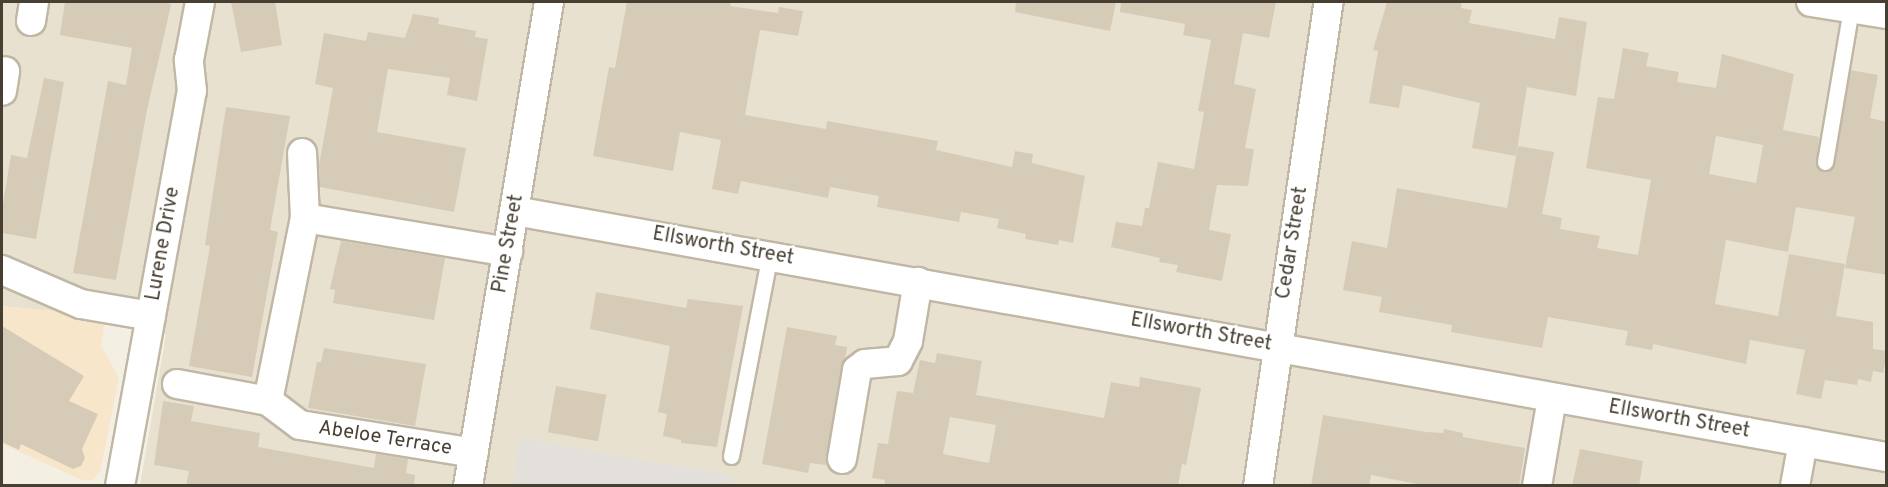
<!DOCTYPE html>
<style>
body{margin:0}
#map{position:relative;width:1888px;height:487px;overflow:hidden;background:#f3efe3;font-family:Overpass,sans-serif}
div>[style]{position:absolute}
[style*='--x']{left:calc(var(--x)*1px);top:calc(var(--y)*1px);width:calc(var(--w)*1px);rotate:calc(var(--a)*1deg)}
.residential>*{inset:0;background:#e8e1d0}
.commercial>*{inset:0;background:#f8e6cb}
.parking>*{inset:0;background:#e3e0dc}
.building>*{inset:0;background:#d6cbb7;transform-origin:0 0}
.roads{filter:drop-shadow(2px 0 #c0b7a4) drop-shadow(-2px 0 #c0b7a4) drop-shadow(0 2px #c0b7a4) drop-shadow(0 -2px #c0b7a4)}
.lane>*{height:15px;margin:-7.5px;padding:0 7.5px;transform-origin:7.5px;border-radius:7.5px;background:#fff}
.street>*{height:28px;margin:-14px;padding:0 14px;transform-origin:14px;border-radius:14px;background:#fff}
span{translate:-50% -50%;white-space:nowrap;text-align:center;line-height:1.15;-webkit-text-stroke:4.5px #fff;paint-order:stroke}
.street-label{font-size:20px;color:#463f32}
.frame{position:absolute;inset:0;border:3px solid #463f32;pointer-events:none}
</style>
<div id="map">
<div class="residential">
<div style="clip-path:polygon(2px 2px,1886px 2px,1886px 485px,140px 485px,166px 335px,64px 312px,2px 306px)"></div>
</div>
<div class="commercial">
<div style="clip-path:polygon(2px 306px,64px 312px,105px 321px,101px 345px,119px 378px,100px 472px,92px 480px,82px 480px,2px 444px)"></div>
</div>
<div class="parking">
<div style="clip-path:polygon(521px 438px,733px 476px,731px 485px,513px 485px)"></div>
</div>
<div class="building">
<div style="clip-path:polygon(65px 2px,167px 2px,171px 5px,147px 110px,116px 280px,73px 273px,108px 81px,126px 85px,132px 48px,60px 35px)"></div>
<div style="clip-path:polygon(231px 2px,275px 2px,282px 45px,241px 52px)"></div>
<div style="clip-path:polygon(627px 2px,731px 2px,730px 6px,778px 13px,779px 7px,803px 11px,798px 36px,760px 30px,745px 115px,826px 129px,827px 121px,938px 141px,936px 150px,1012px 167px,1015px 151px,1033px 154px,1032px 163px,1085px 176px,1073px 243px,1059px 240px,1058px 245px,1025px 239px,1026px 234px,997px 228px,999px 219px,961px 212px,959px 222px,877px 207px,879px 196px,830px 187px,828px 198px,741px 181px,738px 194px,712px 189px,721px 140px,680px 132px,673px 171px,593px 156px,609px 67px,615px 68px)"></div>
<div style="clip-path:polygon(1016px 2px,1116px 2px,1110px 31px,1015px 12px)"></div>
<div style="clip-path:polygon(1121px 2px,1276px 2px,1269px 38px,1243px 33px,1234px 84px,1256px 89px,1245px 148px,1254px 149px,1248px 186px,1217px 185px,1209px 230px,1231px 234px,1222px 281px,1176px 272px,1178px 265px,1159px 262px,1160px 258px,1111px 247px,1116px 222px,1142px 226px,1145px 208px,1149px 208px,1158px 162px,1194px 169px,1204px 112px,1198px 111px,1211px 40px,1183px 35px,1185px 24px,1120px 12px)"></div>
<div style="clip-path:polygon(1387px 2px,1462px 2px,1461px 8px,1472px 10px,1469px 23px,1555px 39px,1559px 17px,1587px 22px,1576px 96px,1527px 87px,1516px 156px,1472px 148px,1480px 103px,1403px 85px,1399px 108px,1369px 103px,1378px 51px,1373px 50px)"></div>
<div style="clip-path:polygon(413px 14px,439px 18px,438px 24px,476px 31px,475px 37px,488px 39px,477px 101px,447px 95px,450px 78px,388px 69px,377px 132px,466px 148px,454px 212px,320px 187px,319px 165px,333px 88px,315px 84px,324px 33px,366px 41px,368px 32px,405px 38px)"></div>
<div style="clip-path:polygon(evenodd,1623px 48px,1649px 53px,1646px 66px,1679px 72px,1677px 82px,1716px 88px,1722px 54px,1794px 74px,1783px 130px,1819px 137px,1816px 165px,1824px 172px,1835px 164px,1850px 70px,1878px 75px,1870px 118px,1887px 122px,1887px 275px,1845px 268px,1855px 217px,1796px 207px,1788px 252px,1726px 240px,1715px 304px,1778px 316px,1789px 254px,1845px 264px,1836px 316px,1873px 322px,1873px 349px,1887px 351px,1883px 373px,1873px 371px,1871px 382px,1858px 379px,1857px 385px,1825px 380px,1821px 399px,1796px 394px,1805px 350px,1750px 340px,1746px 364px,1653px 344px,1652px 350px,1625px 345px,1628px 331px,1548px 317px,1542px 348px,1451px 332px,1452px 325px,1379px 312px,1382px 297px,1343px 290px,1352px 241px,1387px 248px,1397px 188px,1507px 208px,1518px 146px,1554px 152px,1542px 214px,1562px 218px,1560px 229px,1600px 236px,1597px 248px,1638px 255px,1651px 180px,1586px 168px,1598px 97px,1614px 99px,1623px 48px,1716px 136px,1763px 145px,1756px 183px,1709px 174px,1716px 136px)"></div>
<div style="clip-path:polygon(44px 78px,64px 82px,36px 239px,2px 233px,2px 210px,11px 155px,27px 158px)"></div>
<div style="clip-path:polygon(226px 107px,290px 116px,270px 230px,278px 232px,252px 377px,189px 366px,209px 252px,210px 246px,205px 245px)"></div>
<div style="clip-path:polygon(341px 241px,445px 258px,434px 320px,333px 303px,335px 290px,330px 289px)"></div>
<div style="clip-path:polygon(596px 292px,686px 308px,688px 299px,743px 306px,717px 447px,681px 443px,681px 440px,663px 436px,667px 414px,658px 412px,670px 346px,590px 329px)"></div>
<div style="clip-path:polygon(2px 326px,84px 376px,69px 401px,98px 414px,82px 449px,85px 458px,81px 466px,73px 469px,21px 444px,19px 450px,2px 442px)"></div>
<div style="clip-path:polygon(787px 327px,837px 336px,835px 345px,847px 347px,826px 465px,810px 463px,808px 473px,762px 464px)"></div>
<div style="clip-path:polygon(324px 348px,426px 364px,415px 426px,308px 408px,317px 362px,321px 362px)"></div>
<div style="clip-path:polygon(evenodd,937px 353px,982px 361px,976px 395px,1104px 418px,1111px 382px,1139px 387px,1140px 377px,1201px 388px,1186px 465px,1182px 464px,1178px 486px,884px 486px,885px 480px,872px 478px,878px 443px,888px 444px,897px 391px,913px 393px,920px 360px,935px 363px,937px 353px,950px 417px,996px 425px,989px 463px,943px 454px,950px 417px)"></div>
<div style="left:556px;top:386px;width:51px;height:47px;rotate:10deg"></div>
<div style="clip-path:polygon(163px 401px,194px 406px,191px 421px,260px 433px,258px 447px,374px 468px,376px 454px,408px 459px,406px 473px,415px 475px,414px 486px,186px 486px,189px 471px,154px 465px)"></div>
<div style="clip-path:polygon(1323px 415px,1426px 432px,1443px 433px,1444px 429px,1463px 433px,1463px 437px,1525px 448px,1519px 486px,1427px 486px,1371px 475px,1369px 486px,1311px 486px)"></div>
<div style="clip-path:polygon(1580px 449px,1643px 461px,1639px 486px,1572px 486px)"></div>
</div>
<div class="roads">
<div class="lane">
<div style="--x:1825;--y:162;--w:156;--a:-80.4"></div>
<div style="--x:731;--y:456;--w:206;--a:-79.1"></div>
</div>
<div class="street">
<div style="--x:1811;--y:2;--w:76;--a:9.1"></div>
<div style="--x:31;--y:21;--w:19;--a:-81"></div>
<div style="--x:2;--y:91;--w:20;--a:-81"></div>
<div style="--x:515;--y:211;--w:1393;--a:10.17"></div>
<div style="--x:305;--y:218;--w:206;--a:9.5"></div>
<div style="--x:2;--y:270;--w:86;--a:23.3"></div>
<div style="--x:81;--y:304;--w:71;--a:9.7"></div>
<div style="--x:177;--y:384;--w:93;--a:10.6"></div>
<div style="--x:268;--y:401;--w:40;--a:37"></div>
<div style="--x:300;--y:425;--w:176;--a:9.1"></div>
<div style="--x:268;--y:401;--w:187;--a:-78.6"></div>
<div style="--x:305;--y:218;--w:65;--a:-92.6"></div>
<div style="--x:842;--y:459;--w:90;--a:-80.4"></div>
<div style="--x:857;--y:370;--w:10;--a:-37"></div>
<div style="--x:865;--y:364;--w:33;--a:-5"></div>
<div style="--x:898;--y:361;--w:22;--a:-63"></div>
<div style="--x:908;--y:341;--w:60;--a:-80.4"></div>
<div style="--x:120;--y:486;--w:402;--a:-79.7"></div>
<div style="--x:192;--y:91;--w:31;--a:-96"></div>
<div style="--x:189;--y:60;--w:59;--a:-79.3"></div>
<div style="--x:468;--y:486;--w:491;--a:-80.5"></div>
<div style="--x:1258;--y:486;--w:489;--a:-81.7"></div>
<div style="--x:1537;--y:486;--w:89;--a:-80.3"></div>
<div style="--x:1795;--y:486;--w:45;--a:-79.7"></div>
</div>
</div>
<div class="street-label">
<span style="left:1293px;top:243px;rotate:-81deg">Cedar Street</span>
<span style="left:164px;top:244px;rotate:-80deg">Lurene Drive</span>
<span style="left:509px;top:244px;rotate:-80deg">Pine Street</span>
<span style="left:723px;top:247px;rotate:10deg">Ellsworth Street</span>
<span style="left:1201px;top:333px;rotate:10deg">Ellsworth Street</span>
<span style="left:1679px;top:420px;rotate:10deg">Ellsworth Street</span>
<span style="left:385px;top:439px;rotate:9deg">Abeloe Terrace</span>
</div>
<div class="frame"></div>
</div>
